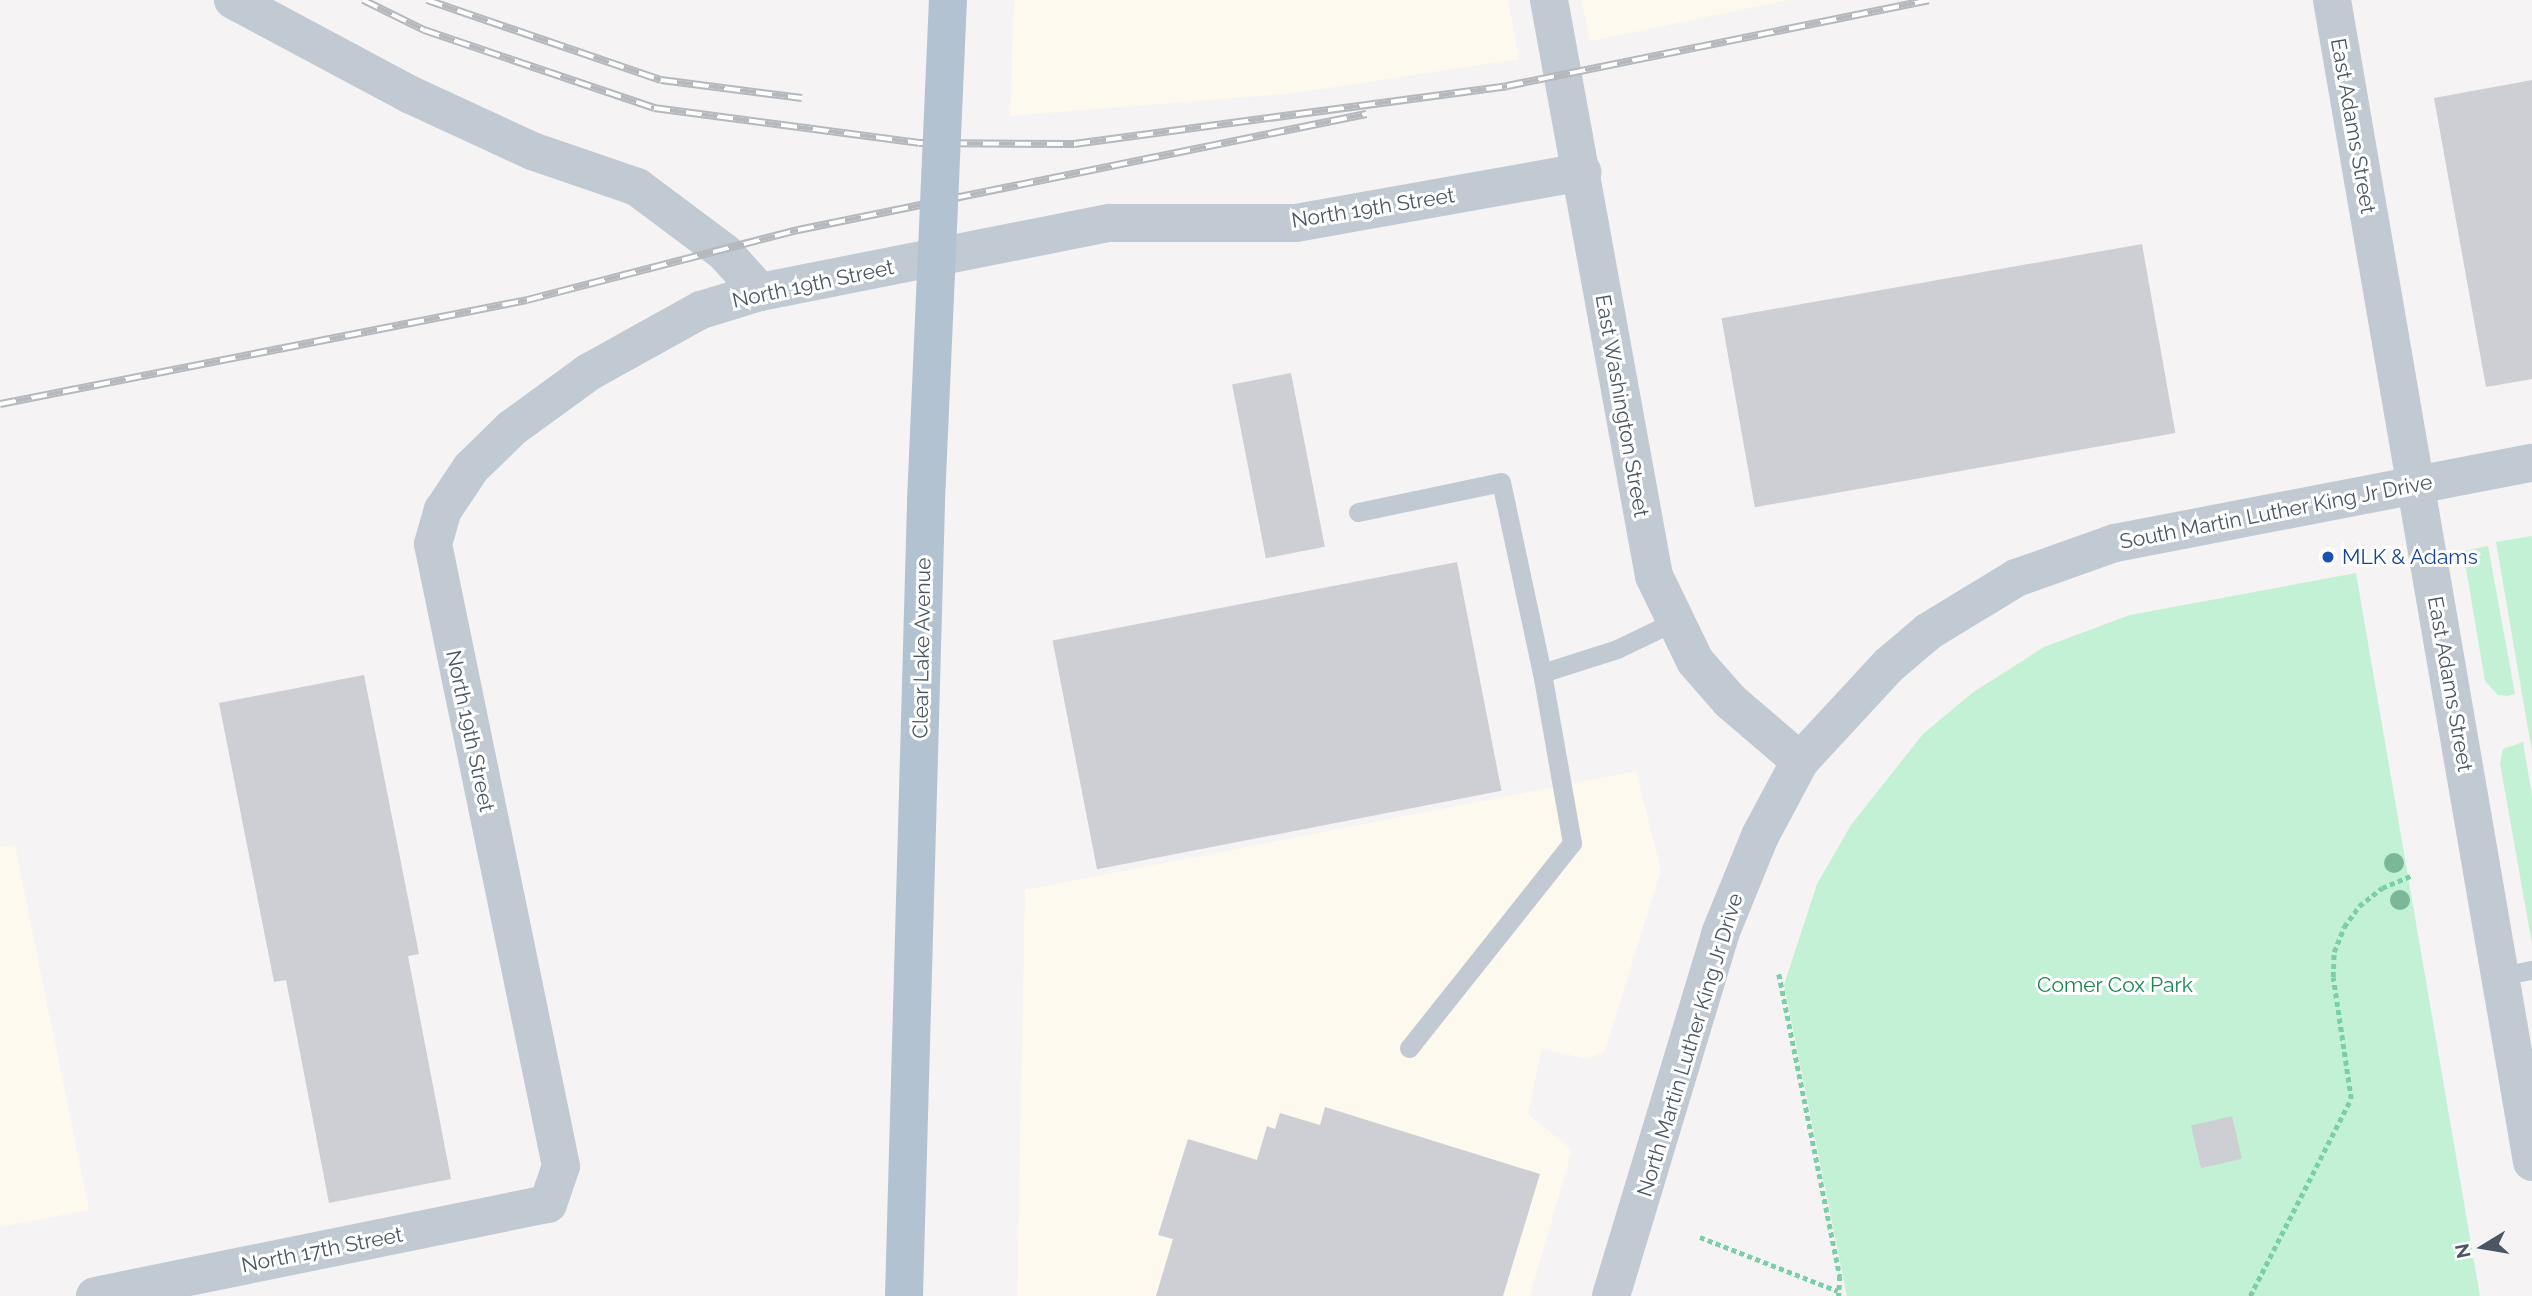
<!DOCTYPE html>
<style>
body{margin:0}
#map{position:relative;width:2532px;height:1296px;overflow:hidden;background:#f5f3f3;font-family:Raleway,sans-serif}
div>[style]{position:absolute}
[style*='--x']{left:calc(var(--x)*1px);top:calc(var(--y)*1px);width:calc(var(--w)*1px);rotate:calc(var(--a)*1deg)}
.commercial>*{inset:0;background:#fdf9ef}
.green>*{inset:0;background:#c3f1d5}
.building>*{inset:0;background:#cdcfd5;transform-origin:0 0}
.path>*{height:4.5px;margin-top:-2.25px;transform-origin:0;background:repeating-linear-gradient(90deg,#7ad0a6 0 5px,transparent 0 8.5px)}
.service>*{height:19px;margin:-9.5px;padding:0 9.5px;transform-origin:9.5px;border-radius:9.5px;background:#c1cad2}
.minor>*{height:38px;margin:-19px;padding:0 19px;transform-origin:19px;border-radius:19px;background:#c1cad2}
.tertiary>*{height:38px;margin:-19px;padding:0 19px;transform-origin:19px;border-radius:19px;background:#c1cad2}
.primary>*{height:38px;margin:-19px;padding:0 19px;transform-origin:19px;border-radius:19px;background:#b3c2d1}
.rail>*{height:8px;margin-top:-4px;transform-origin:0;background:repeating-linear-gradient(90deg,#fff 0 16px,#b5b8bd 0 32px);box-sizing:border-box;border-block:2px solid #b5b8bd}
.primary-bridge>*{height:38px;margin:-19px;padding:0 19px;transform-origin:19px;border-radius:19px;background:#b3c2d1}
.trees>*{width:20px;height:20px;margin:-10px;border-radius:50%;background:#7bb799}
.dots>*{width:19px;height:19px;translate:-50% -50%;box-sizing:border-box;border:4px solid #fff;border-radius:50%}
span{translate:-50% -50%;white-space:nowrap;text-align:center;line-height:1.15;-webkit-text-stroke:6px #fff;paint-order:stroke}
.street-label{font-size:21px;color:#4a5661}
.transit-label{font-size:21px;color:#164399}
.left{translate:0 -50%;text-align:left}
.park-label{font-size:21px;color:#17864f}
.north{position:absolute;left:2448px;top:1212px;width:70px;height:70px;-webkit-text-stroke:5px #fff;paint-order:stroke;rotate:259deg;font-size:19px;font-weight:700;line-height:28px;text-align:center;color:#4a5661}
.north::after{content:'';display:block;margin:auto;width:24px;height:32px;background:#4a5661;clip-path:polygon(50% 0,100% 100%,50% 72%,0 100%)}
</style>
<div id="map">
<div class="commercial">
<div style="clip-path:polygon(1014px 0,1508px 0,1519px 59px,1296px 93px,1010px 116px)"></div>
<div style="clip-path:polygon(1581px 0,1790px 0,1590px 41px)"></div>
<div style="clip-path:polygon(1636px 771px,1661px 870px,1605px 1051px,1587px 1059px,1542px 1049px,1528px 1114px,1572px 1150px,1530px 1296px,1017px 1296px,1025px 890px)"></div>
<div style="clip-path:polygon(15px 845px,89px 1210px,0 1227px,0 847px)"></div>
</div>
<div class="green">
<div style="clip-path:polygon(2532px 536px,2532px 752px,2496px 542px)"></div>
<div style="clip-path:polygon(2488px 546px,2515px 694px,2507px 696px,2498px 695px,2485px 681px,2463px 551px)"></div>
<div style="clip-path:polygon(2356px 573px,2480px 1296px,1847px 1296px,1784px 985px,1817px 884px,1851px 825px,1923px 734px,1972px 693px,2044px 647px,2130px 615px)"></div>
<div style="clip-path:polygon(2523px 742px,2532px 796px,2532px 944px,2500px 763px,2503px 749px)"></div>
</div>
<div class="building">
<div style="clip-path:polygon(2532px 80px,2532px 379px,2486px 387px,2434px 98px)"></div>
<div style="left:2142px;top:244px;width:192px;height:427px;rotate:80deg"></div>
<div style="left:1291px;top:373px;width:177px;height:60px;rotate:79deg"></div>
<div style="left:1457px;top:562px;width:233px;height:412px;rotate:79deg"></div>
<div style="clip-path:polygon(364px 675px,419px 954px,408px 956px,451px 1179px,329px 1203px,286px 980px,274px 982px,219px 703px)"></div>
<div style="clip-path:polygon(1325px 1107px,1540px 1174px,1503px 1296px,1156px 1296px,1173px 1239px,1158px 1235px,1188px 1139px,1257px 1160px,1267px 1126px,1275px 1129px,1280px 1113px,1320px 1125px)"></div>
<div style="left:2232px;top:1116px;width:44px;height:42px;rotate:77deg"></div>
</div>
<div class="path">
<div style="--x:1779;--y:974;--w:308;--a:78.6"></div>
<div style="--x:1840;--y:1276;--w:20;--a:93"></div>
<div style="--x:1700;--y:1237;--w:148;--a:21.4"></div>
<div style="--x:2250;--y:1296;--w:221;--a:-62.9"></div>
<div style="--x:2351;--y:1099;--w:123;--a:-98.4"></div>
<div style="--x:2333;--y:977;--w:25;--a:-88"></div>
<div style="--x:2334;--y:952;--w:27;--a:-68"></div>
<div style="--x:2344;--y:927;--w:26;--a:-54"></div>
<div style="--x:2359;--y:906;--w:29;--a:-38"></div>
<div style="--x:2382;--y:888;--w:34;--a:-23"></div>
</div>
<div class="service">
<div style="--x:1358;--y:512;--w:146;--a:-11.8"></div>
<div style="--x:1501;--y:482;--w:195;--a:77.9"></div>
<div style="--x:1542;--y:673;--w:79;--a:-17.7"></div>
<div style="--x:1617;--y:649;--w:62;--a:-25.7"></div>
<div style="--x:2500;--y:976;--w:33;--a:-11"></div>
<div style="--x:1409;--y:1048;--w:262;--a:-51.5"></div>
<div style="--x:1572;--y:843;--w:173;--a:-100"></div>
</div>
<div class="minor">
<div style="--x:233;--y:0;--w:202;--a:28.1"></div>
<div style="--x:411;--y:95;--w:133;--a:24.8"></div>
<div style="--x:532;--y:151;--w:111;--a:18.9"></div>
<div style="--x:637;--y:187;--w:109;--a:36.8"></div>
<div style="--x:724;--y:252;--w:54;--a:48"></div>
<div style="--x:1549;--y:0;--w:585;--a:79.67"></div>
<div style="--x:1654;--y:576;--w:94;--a:64.2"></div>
<div style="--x:1695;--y:661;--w:53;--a:48.8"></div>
<div style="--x:1730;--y:701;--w:92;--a:40.6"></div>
<div style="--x:2332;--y:0;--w:1179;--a:80.23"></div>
<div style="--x:95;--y:1296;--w:462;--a:-11.5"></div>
<div style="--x:548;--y:1204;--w:40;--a:-71.1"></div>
<div style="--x:561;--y:1166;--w:635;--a:-101.63"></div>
<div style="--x:433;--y:544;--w:35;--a:-74"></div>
<div style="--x:443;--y:510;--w:50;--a:-56.3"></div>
<div style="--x:471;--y:468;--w:57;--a:-44.3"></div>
<div style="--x:512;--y:428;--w:95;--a:-36"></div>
<div style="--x:589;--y:372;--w:128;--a:-29"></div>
<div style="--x:701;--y:310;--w:62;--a:-17"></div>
<div style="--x:760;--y:292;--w:357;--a:-11.2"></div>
<div style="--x:1110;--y:223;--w:186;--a:0"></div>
<div style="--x:1296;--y:223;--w:291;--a:-10.1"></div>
</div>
<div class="tertiary">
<div style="--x:1611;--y:1296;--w:378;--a:-73.2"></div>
<div style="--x:1720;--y:934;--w:106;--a:-67.8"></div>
<div style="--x:1760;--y:836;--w:85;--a:-61.9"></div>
<div style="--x:1800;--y:761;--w:131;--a:-47.2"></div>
<div style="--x:1889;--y:665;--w:52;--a:-40.4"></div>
<div style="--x:1929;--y:631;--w:102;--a:-31.3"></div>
<div style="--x:2016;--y:578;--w:105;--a:-19.5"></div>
<div style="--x:2115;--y:543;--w:425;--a:-10.9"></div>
</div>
<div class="primary">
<div style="--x:904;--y:1296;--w:795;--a:-88.41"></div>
</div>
<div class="rail">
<div style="--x:363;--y:0;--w:68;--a:26.2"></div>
<div style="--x:424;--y:30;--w:243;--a:18.7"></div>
<div style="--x:654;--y:108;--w:267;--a:7.5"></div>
<div style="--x:919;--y:143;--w:155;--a:0.4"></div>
<div style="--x:1074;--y:144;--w:437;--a:-7.6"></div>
<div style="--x:1507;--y:86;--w:430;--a:-11.5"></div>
<div style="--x:427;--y:0;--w:247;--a:18.9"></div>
<div style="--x:661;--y:80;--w:142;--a:7.3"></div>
<div style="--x:0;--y:404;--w:537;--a:-11.16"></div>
<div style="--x:527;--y:300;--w:280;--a:-14.5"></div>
<div style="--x:798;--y:230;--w:580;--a:-11.54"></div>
</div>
<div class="primary-bridge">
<div style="--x:926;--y:501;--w:501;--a:-87.49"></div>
</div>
<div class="trees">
<div style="left:2394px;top:863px"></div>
<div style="left:2400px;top:900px"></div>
</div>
<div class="dots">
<div style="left:2328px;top:557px;background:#1a4fb4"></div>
</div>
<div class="street-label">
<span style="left:2353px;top:126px;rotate:80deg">East Adams Street</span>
<span style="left:1373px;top:208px;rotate:-9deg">North 19th Street</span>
<span style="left:813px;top:284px;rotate:-12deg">North 19th Street</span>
<span style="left:1622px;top:406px;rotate:80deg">East Washington Street</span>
<span style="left:2276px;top:512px;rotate:-11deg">South Martin Luther King Jr Drive</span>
<span style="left:922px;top:648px;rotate:-89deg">Clear Lake Avenue</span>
<span style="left:2450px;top:684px;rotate:80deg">East Adams Street</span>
<span style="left:470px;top:731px;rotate:78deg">North 19th Street</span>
<span style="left:1690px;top:1045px;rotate:-73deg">North Martin Luther King Jr Drive</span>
<span style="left:322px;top:1250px;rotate:-11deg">North 17th Street</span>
</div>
<div class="transit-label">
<span class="left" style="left:2342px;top:557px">MLK &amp; Adams</span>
</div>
<div class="park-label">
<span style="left:2115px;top:985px">Comer Cox Park</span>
</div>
<div class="north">N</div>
</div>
